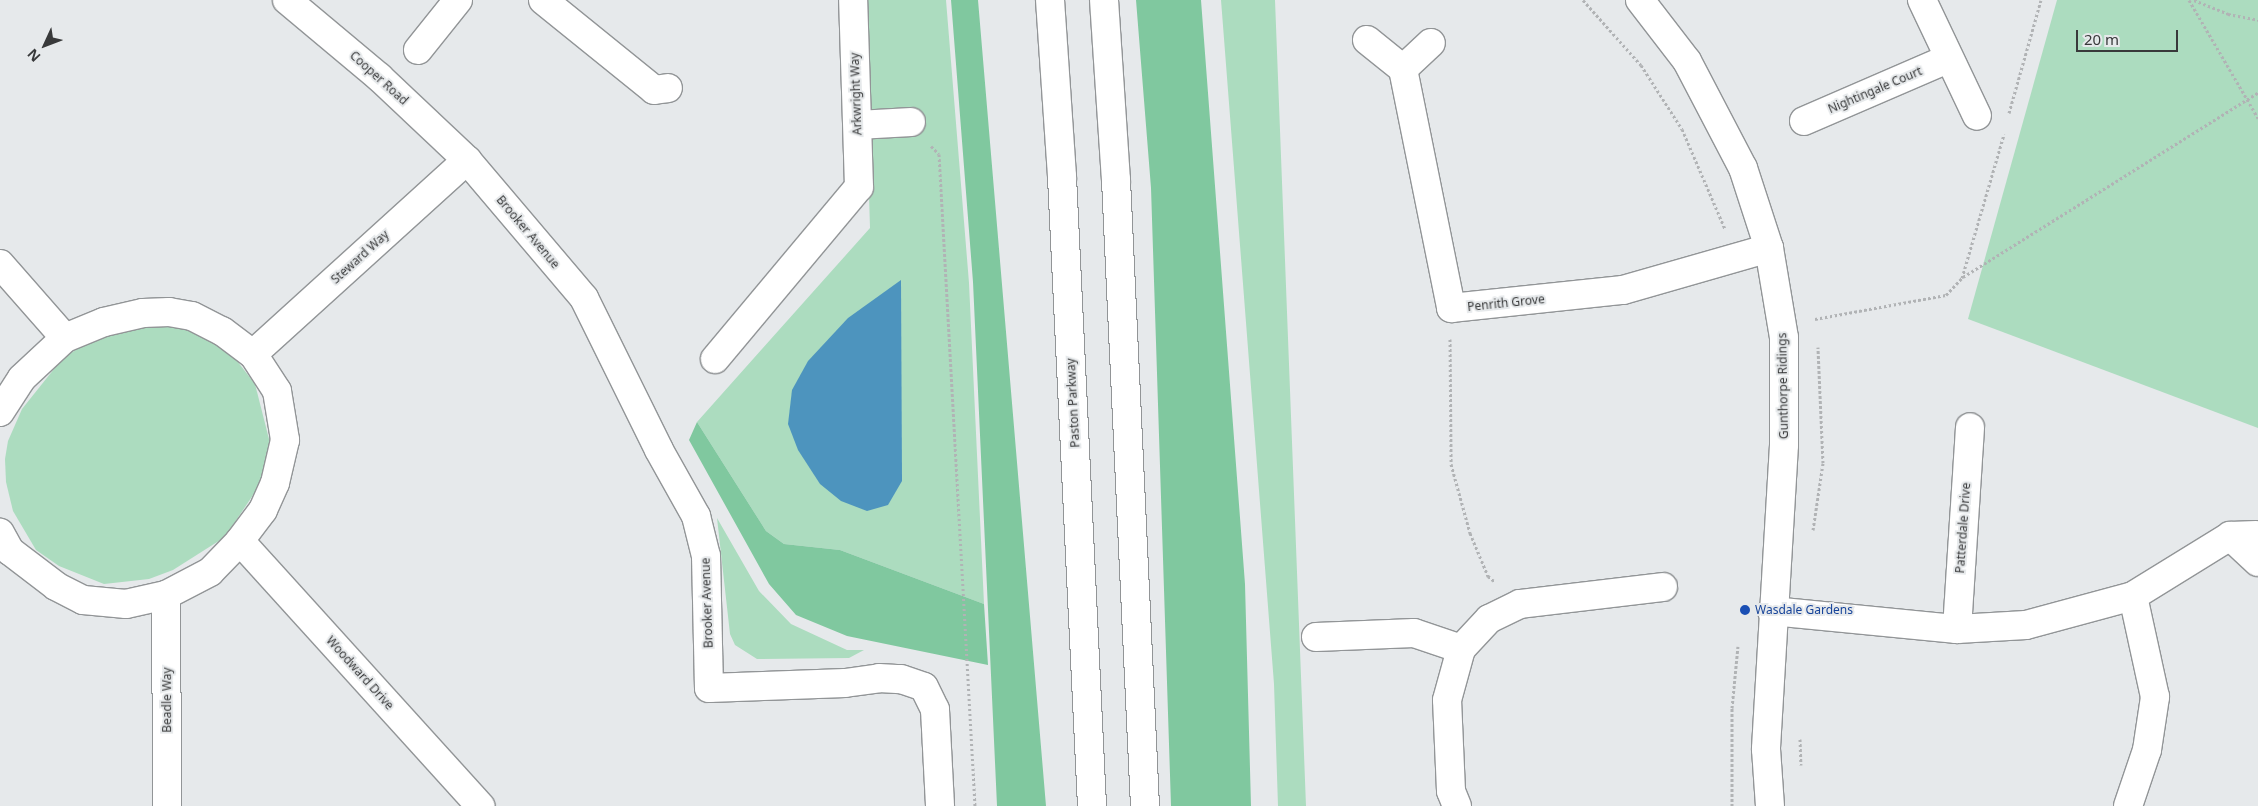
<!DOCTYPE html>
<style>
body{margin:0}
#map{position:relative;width:2258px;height:806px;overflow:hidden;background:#e6e9eb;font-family:"Noto Sans",sans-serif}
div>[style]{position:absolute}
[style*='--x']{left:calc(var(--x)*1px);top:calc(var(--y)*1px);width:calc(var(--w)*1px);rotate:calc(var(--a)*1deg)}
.green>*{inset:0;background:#acdcbf}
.forest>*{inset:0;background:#80c89f}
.water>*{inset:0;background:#4d94be}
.path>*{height:3px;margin-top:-1.5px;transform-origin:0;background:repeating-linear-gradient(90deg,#b1b3b5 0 2.5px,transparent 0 5px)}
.roads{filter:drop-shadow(1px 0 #929597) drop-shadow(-1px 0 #929597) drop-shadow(0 1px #929597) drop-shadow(0 -1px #929597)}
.minor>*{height:28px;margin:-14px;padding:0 14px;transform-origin:14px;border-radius:14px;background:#fff}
.highway>*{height:28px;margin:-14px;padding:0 14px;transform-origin:14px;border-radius:14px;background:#fff}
.dots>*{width:14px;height:14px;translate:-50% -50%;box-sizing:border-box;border:2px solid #e6e9eb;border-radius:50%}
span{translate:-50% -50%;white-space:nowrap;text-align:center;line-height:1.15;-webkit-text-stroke:4px #e6e9eb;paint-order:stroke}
.street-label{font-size:12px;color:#38393a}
.transit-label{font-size:12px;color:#164399}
.left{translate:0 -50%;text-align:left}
.north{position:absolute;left:20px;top:20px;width:50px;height:50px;-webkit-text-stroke:4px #e6e9eb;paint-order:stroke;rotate:227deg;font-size:14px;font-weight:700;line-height:20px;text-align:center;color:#38393a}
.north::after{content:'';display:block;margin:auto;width:18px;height:22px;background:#38393a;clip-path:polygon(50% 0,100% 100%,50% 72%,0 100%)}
.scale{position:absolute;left:2076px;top:30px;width:102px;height:22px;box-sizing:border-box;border:2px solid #38393a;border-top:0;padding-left:6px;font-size:15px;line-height:18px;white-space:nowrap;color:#38393a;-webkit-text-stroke:4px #e6e9eb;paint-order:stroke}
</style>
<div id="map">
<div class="green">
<div style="clip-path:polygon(863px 0,946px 0,969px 283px,984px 604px,840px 550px,784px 544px,766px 531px,697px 422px,870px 228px)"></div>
<div style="clip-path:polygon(1221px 0,1275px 0,1306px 806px,1278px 806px,1274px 684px)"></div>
<div style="clip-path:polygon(2057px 0,2258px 0,2258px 428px,1968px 319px)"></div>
<div style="clip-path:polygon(135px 325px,183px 325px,227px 348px,255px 384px,270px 443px,268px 464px,259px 486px,225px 537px,173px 570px,149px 579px,104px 584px,59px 566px,36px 550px,13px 511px,6px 482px,5px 459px,8px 441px,22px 409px,62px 359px,83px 345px)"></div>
<div style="clip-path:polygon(717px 518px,759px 591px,791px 624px,847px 650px,864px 650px,849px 658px,757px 659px,735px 645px,730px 634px)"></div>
</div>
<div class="forest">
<div style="clip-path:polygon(951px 0,978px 0,1046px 806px,997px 806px,973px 282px)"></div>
<div style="clip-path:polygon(1136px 0,1201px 0,1245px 584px,1251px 806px,1171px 806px,1151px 188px)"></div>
<div style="clip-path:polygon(697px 422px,766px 531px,784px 544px,840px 550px,984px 604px,988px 665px,847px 636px,796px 615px,769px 584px,689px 440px)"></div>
</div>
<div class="water">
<div style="clip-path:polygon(901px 280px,902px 481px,888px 505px,867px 511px,841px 501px,820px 484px,798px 450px,788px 424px,792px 390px,808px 361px,848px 318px)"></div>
</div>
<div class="path">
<div style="--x:1583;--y:0;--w:87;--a:48.3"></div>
<div style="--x:1641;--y:65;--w:76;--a:57.4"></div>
<div style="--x:1682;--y:129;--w:109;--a:66.7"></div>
<div style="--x:2189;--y:0;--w:137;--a:59.7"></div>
<div style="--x:2194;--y:0;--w:37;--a:22"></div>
<div style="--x:2228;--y:14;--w:31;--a:11"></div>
<div style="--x:2009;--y:113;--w:117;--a:-74.2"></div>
<div style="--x:931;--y:146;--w:11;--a:45"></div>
<div style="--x:939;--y:154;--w:653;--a:86.84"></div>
<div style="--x:1963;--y:277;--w:348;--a:-32"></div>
<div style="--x:1815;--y:319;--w:133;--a:-10.4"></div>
<div style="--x:1946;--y:295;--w:23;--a:-47"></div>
<div style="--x:1962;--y:278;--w:150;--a:-73.7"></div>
<div style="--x:1450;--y:339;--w:125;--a:89.5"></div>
<div style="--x:1451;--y:464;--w:72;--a:74.6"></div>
<div style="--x:1470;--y:533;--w:47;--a:67.3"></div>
<div style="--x:1488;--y:576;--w:8;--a:40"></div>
<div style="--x:1813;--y:530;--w:68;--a:-81.5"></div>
<div style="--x:1823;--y:463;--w:116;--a:-92.5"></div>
<div style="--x:1800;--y:739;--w:26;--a:88"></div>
<div style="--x:1732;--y:806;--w:98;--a:-90"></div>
<div style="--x:1732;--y:708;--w:62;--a:-84.5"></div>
</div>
<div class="roads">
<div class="minor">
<div style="--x:287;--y:0;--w:120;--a:39.9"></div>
<div style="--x:379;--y:77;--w:121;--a:43.3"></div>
<div style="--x:467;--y:160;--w:181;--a:49.7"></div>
<div style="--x:584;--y:298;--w:169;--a:63.7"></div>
<div style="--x:659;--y:450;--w:76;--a:60.7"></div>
<div style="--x:696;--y:516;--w:41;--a:76"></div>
<div style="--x:706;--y:556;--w:132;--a:88.7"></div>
<div style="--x:709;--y:688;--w:136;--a:-2.1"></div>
<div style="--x:845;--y:683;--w:34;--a:-8"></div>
<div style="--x:879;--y:678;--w:22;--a:3"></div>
<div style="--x:901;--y:679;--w:24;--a:19"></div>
<div style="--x:924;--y:687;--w:25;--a:64"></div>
<div style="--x:935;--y:710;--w:96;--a:87"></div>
<div style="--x:543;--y:0;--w:143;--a:39"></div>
<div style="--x:654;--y:90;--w:14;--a:-8"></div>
<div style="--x:1640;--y:0;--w:77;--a:52.4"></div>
<div style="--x:1687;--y:61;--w:121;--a:62.4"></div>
<div style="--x:1743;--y:168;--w:84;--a:72"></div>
<div style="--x:1769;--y:248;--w:91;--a:80.5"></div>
<div style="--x:1784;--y:338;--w:107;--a:90"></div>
<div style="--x:1784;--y:445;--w:305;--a:93.4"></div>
<div style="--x:1766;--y:749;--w:57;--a:86"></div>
<div style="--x:1922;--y:0;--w:128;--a:64.6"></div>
<div style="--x:1367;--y:40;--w:46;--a:38.9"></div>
<div style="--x:1403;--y:69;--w:38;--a:-43"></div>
<div style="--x:418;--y:50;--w:64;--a:-51.3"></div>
<div style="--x:1403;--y:69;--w:244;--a:78.6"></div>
<div style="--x:1451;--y:308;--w:173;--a:-6"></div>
<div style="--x:1623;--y:290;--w:152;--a:-16"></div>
<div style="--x:1804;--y:121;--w:156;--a:-23.4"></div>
<div style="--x:858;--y:125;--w:53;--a:-3.2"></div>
<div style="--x:0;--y:264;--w:98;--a:48.7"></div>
<div style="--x:253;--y:354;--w:289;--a:-42.2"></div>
<div style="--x:715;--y:359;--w:224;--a:-50.1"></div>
<div style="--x:859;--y:187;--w:187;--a:-91.8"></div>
<div style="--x:0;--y:412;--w:40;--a:-57.1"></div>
<div style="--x:22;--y:378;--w:59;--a:-42.9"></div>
<div style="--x:65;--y:338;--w:42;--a:-22.3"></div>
<div style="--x:104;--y:322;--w:40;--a:-13"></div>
<div style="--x:143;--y:313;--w:26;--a:-2"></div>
<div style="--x:169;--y:312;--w:23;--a:10"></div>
<div style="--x:192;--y:316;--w:34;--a:27"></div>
<div style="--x:222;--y:331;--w:39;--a:37"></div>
<div style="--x:253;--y:354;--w:44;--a:57"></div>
<div style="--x:277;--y:391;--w:50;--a:80.7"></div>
<div style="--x:285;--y:440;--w:44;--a:103.1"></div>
<div style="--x:275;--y:483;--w:30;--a:114"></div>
<div style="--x:263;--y:510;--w:39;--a:127"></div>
<div style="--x:240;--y:541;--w:43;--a:134.1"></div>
<div style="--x:210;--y:572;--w:50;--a:152.4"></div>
<div style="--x:166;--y:595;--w:41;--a:167.3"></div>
<div style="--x:126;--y:604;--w:43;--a:-174.7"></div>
<div style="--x:83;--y:600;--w:30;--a:-153"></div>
<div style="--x:56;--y:586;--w:58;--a:-142.7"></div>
<div style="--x:10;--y:551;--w:21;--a:-119"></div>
<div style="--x:2230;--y:536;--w:38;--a:43"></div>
<div style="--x:240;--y:541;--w:358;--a:47.8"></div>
<div style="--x:166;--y:595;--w:211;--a:89.7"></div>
<div style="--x:1772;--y:611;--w:186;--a:5.6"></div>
<div style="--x:1957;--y:629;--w:69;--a:-3.3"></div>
<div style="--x:2026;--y:625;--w:111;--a:-15.2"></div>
<div style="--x:2133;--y:596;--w:114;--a:-31.7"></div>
<div style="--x:2230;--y:536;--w:26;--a:-2"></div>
<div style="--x:1957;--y:629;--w:202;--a:-86.3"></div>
<div style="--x:1316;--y:637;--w:98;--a:-2.3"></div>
<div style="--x:1414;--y:633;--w:50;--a:18.8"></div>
<div style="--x:1457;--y:806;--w:16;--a:-112"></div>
<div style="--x:1451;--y:791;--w:91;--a:-92.5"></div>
<div style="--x:1447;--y:700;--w:53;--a:-74.6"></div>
<div style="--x:1461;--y:649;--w:41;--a:-47"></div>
<div style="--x:1489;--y:619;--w:34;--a:-26"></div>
<div style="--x:1520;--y:604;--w:144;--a:-6.8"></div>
<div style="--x:2128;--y:806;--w:59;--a:-71.3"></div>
<div style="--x:2147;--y:750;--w:54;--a:-81.4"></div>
<div style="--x:2155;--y:697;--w:103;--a:-102.3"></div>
</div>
<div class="highway">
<div style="--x:1050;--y:0;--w:177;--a:86.1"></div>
<div style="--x:1062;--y:177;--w:630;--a:87.27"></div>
<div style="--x:1104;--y:0;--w:180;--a:86.2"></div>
<div style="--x:1116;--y:180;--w:627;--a:87.35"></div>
</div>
</div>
<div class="dots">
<div style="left:1745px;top:610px;background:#1a4fb4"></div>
</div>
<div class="street-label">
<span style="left:379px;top:78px;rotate:42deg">Cooper Road</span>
<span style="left:1875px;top:90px;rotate:-23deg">Nightingale Court</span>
<span style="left:856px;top:94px;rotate:-92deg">Arkwright Way</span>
<span style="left:528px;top:232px;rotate:50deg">Brooker Avenue</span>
<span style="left:360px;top:257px;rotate:-42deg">Steward Way</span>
<span style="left:1506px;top:303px;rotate:-6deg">Penrith Grove</span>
<span style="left:1783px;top:386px;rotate:-91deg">Gunthorpe Ridings</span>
<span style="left:1073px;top:403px;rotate:-93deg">Paston Parkway</span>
<span style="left:1963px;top:528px;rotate:-86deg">Patterdale Drive</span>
<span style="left:707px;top:603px;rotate:-92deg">Brooker Avenue</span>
<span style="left:360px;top:673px;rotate:48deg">Woodward Drive</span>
<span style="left:167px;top:700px;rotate:-90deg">Beadle Way</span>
</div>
<div class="transit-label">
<span class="left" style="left:1755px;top:610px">Wasdale Gardens</span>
</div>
<div class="north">N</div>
<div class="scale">20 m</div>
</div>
